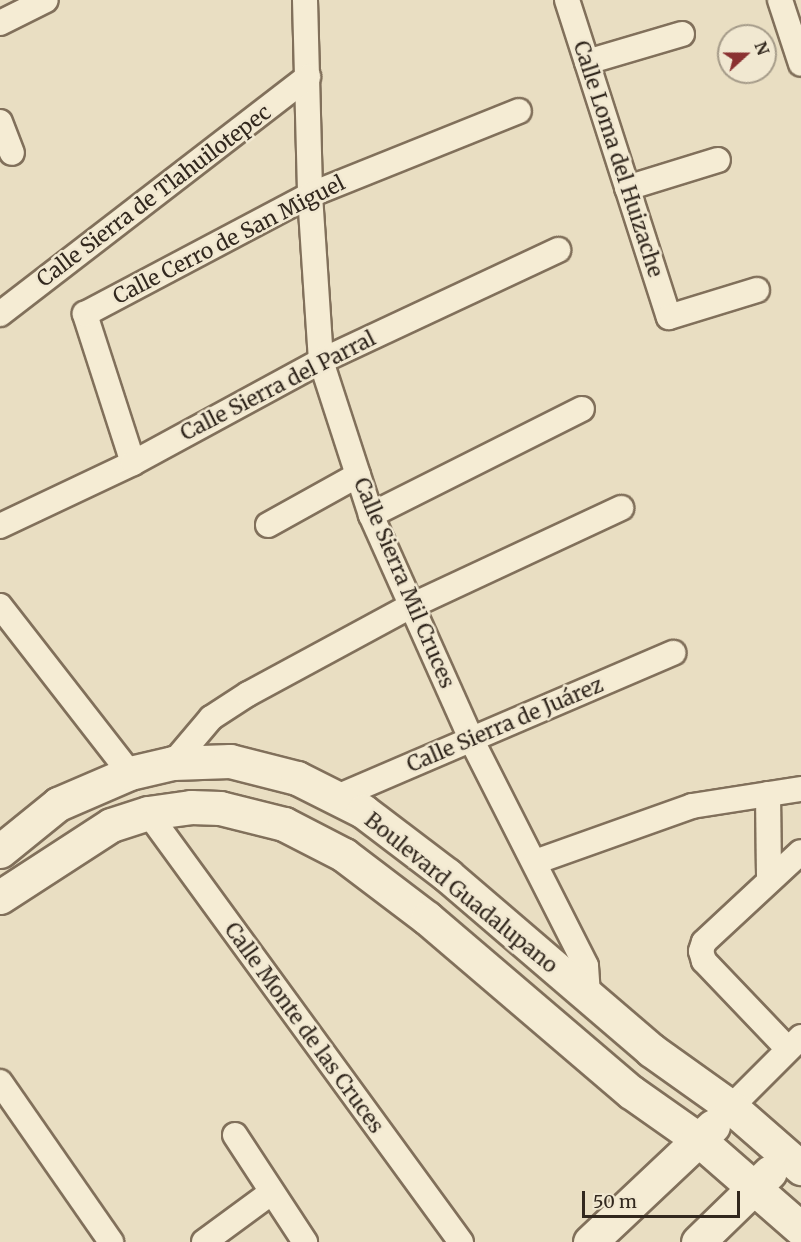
<!DOCTYPE html>
<meta charset="utf-8">
<style>
body{margin:0}
#map{position:relative;width:801px;height:1242px;overflow:hidden;background:#e9dec2;font-family:Merriweather,serif}
div>[style]{position:absolute}
[style*='--x']{left:calc(var(--x)*1px);top:calc(var(--y)*1px);width:calc(var(--w)*1px);rotate:calc(var(--a)*1deg)}
.roads{filter:drop-shadow(2px 0 #81705b) drop-shadow(-2px 0 #81705b) drop-shadow(0 2px #81705b) drop-shadow(0 -2px #81705b)}
.minor>*{height:24px;margin:-12px;padding:0 12px;transform-origin:12px;border-radius:12px;background:#f5ecd4}
.secondary>*{height:33px;margin:-16.5px;padding:0 16.5px;transform-origin:16.5px;border-radius:16.5px;background:#f5ecd4}
span{translate:-50% -50%;white-space:nowrap;text-align:center;line-height:1.15;-webkit-text-stroke:5px #f1e8d1;paint-order:stroke}
.street-label{font-size:21px;color:#32281e}
.north{position:absolute;left:717px;top:24px;width:60px;height:60px;box-sizing:border-box;background:#f1e8d1;border:2px solid #a59b89;border-radius:50%;rotate:69deg;font-size:16px;font-weight:700;line-height:24px;text-align:center;color:#32281e}
.north::after{content:'';display:block;margin:auto;width:21px;height:27px;background:#8a3131;clip-path:polygon(50% 0,100% 100%,50% 72%,0 100%)}
.scale{position:absolute;left:582px;top:1191px;width:158px;height:27px;box-sizing:border-box;border:3px solid #32281e;border-top:0;padding-left:8px;font-size:18px;line-height:21px;white-space:nowrap;color:#32281e;-webkit-text-stroke:4px #f1e8d1;paint-order:stroke}
</style>
<div id="map">
<div class="roads">
<div class="minor">
<div style="--x:305;--y:0;--w:195;--a:88.5"></div>
<div style="--x:310;--y:195;--w:166;--a:86.2"></div>
<div style="--x:321;--y:361;--w:162;--a:72"></div>
<div style="--x:371;--y:515;--w:245;--a:65.9"></div>
<div style="--x:471;--y:739;--w:254;--a:63.1"></div>
<div style="--x:586;--y:966;--w:30;--a:86"></div>
<div style="--x:567;--y:0;--w:333;--a:72.2"></div>
<div style="--x:669;--y:317;--w:92;--a:-17.1"></div>
<div style="--x:780;--y:0;--w:67;--a:71.8"></div>
<div style="--x:0;--y:23;--w:51;--a:-26.6"></div>
<div style="--x:587;--y:62;--w:99;--a:-16.4"></div>
<div style="--x:0;--y:122;--w:33;--a:69"></div>
<div style="--x:627;--y:188;--w:95;--a:-17.1"></div>
<div style="--x:0;--y:314;--w:389;--a:-37.6"></div>
<div style="--x:133;--y:463;--w:157;--a:-107.9"></div>
<div style="--x:85;--y:314;--w:255;--a:-27.9"></div>
<div style="--x:310;--y:195;--w:225;--a:-21.9"></div>
<div style="--x:371;--y:515;--w:236;--a:-26.7"></div>
<div style="--x:268;--y:525;--w:103;--a:-29.1"></div>
<div style="--x:0;--y:526;--w:147;--a:-25.3"></div>
<div style="--x:133;--y:463;--w:214;--a:-28.5"></div>
<div style="--x:321;--y:361;--w:262;--a:-25.1"></div>
<div style="--x:0;--y:606;--w:212;--a:52.1"></div>
<div style="--x:173;--y:763;--w:59;--a:-49.8"></div>
<div style="--x:211;--y:718;--w:44;--a:-33"></div>
<div style="--x:248;--y:694;--w:185;--a:-28.4"></div>
<div style="--x:411;--y:606;--w:232;--a:-25"></div>
<div style="--x:768;--y:794;--w:86;--a:89.3"></div>
<div style="--x:337;--y:797;--w:366;--a:-23.2"></div>
<div style="--x:148;--y:813;--w:531;--a:53.89"></div>
<div style="--x:535;--y:862;--w:167;--a:-19.6"></div>
<div style="--x:692;--y:806;--w:110;--a:-8.9"></div>
<div style="--x:788;--y:1049;--w:122;--a:-133.7"></div>
<div style="--x:704;--y:961;--w:10;--a:-107"></div>
<div style="--x:701;--y:951;--w:9;--a:-72"></div>
<div style="--x:704;--y:942;--w:132;--a:-42.9"></div>
<div style="--x:0;--y:1082;--w:195;--a:55.2"></div>
<div style="--x:731;--y:1107;--w:99;--a:-45"></div>
<div style="--x:235;--y:1135;--w:128;--a:56.8"></div>
<div style="--x:204;--y:1242;--w:84;--a:-36.3"></div>
</div>
<div class="secondary">
<div style="--x:0;--y:851;--w:75;--a:-39"></div>
<div style="--x:58;--y:804;--w:78;--a:-23.3"></div>
<div style="--x:130;--y:773;--w:44;--a:-13.1"></div>
<div style="--x:173;--y:763;--w:57;--a:-2"></div>
<div style="--x:230;--y:761;--w:69;--a:14.2"></div>
<div style="--x:297;--y:778;--w:74;--a:26.6"></div>
<div style="--x:363;--y:811;--w:106;--a:37.3"></div>
<div style="--x:447;--y:875;--w:269;--a:40.6"></div>
<div style="--x:651;--y:1050;--w:98;--a:35.5"></div>
<div style="--x:731;--y:1107;--w:93;--a:41.1"></div>
<div style="--x:0;--y:897;--w:132;--a:-33"></div>
<div style="--x:111;--y:825;--w:39;--a:-18"></div>
<div style="--x:148;--y:813;--w:43;--a:-7.9"></div>
<div style="--x:191;--y:807;--w:29;--a:2"></div>
<div style="--x:220;--y:808;--w:66;--a:14"></div>
<div style="--x:284;--y:824;--w:68;--a:27.3"></div>
<div style="--x:344;--y:855;--w:104;--a:37.2"></div>
<div style="--x:427;--y:918;--w:268;--a:40.5"></div>
<div style="--x:631;--y:1092;--w:83;--a:35.2"></div>
<div style="--x:699;--y:1140;--w:135;--a:41.1"></div>
<div style="--x:590;--y:1242;--w:169;--a:-43.3"></div>
<div style="--x:698;--y:1242;--w:100;--a:-44.2"></div>
</div>
</div>
<div class="street-label">
<span style="left:618px;top:159px;rotate:72deg">Calle Loma del Huizache</span>
<span style="left:154px;top:196px;rotate:-37deg">Calle Sierra de Tlahuilotepec</span>
<span style="left:229px;top:240px;rotate:-27deg">Calle Cerro de San Miguel</span>
<span style="left:278px;top:386px;rotate:-27deg">Calle Sierra del Parral</span>
<span style="left:404px;top:583px;rotate:67deg">Calle Sierra Mil Cruces</span>
<span style="left:505px;top:725px;rotate:-23deg">Calle Sierra de Juárez</span>
<span style="left:461px;top:893px;rotate:39deg">Boulevard Guadalupano</span>
<span style="left:304px;top:1028px;rotate:54deg">Calle Monte de las Cruces</span>
</div>
<div class="north">N</div>
<div class="scale">50 m</div>
</div>
